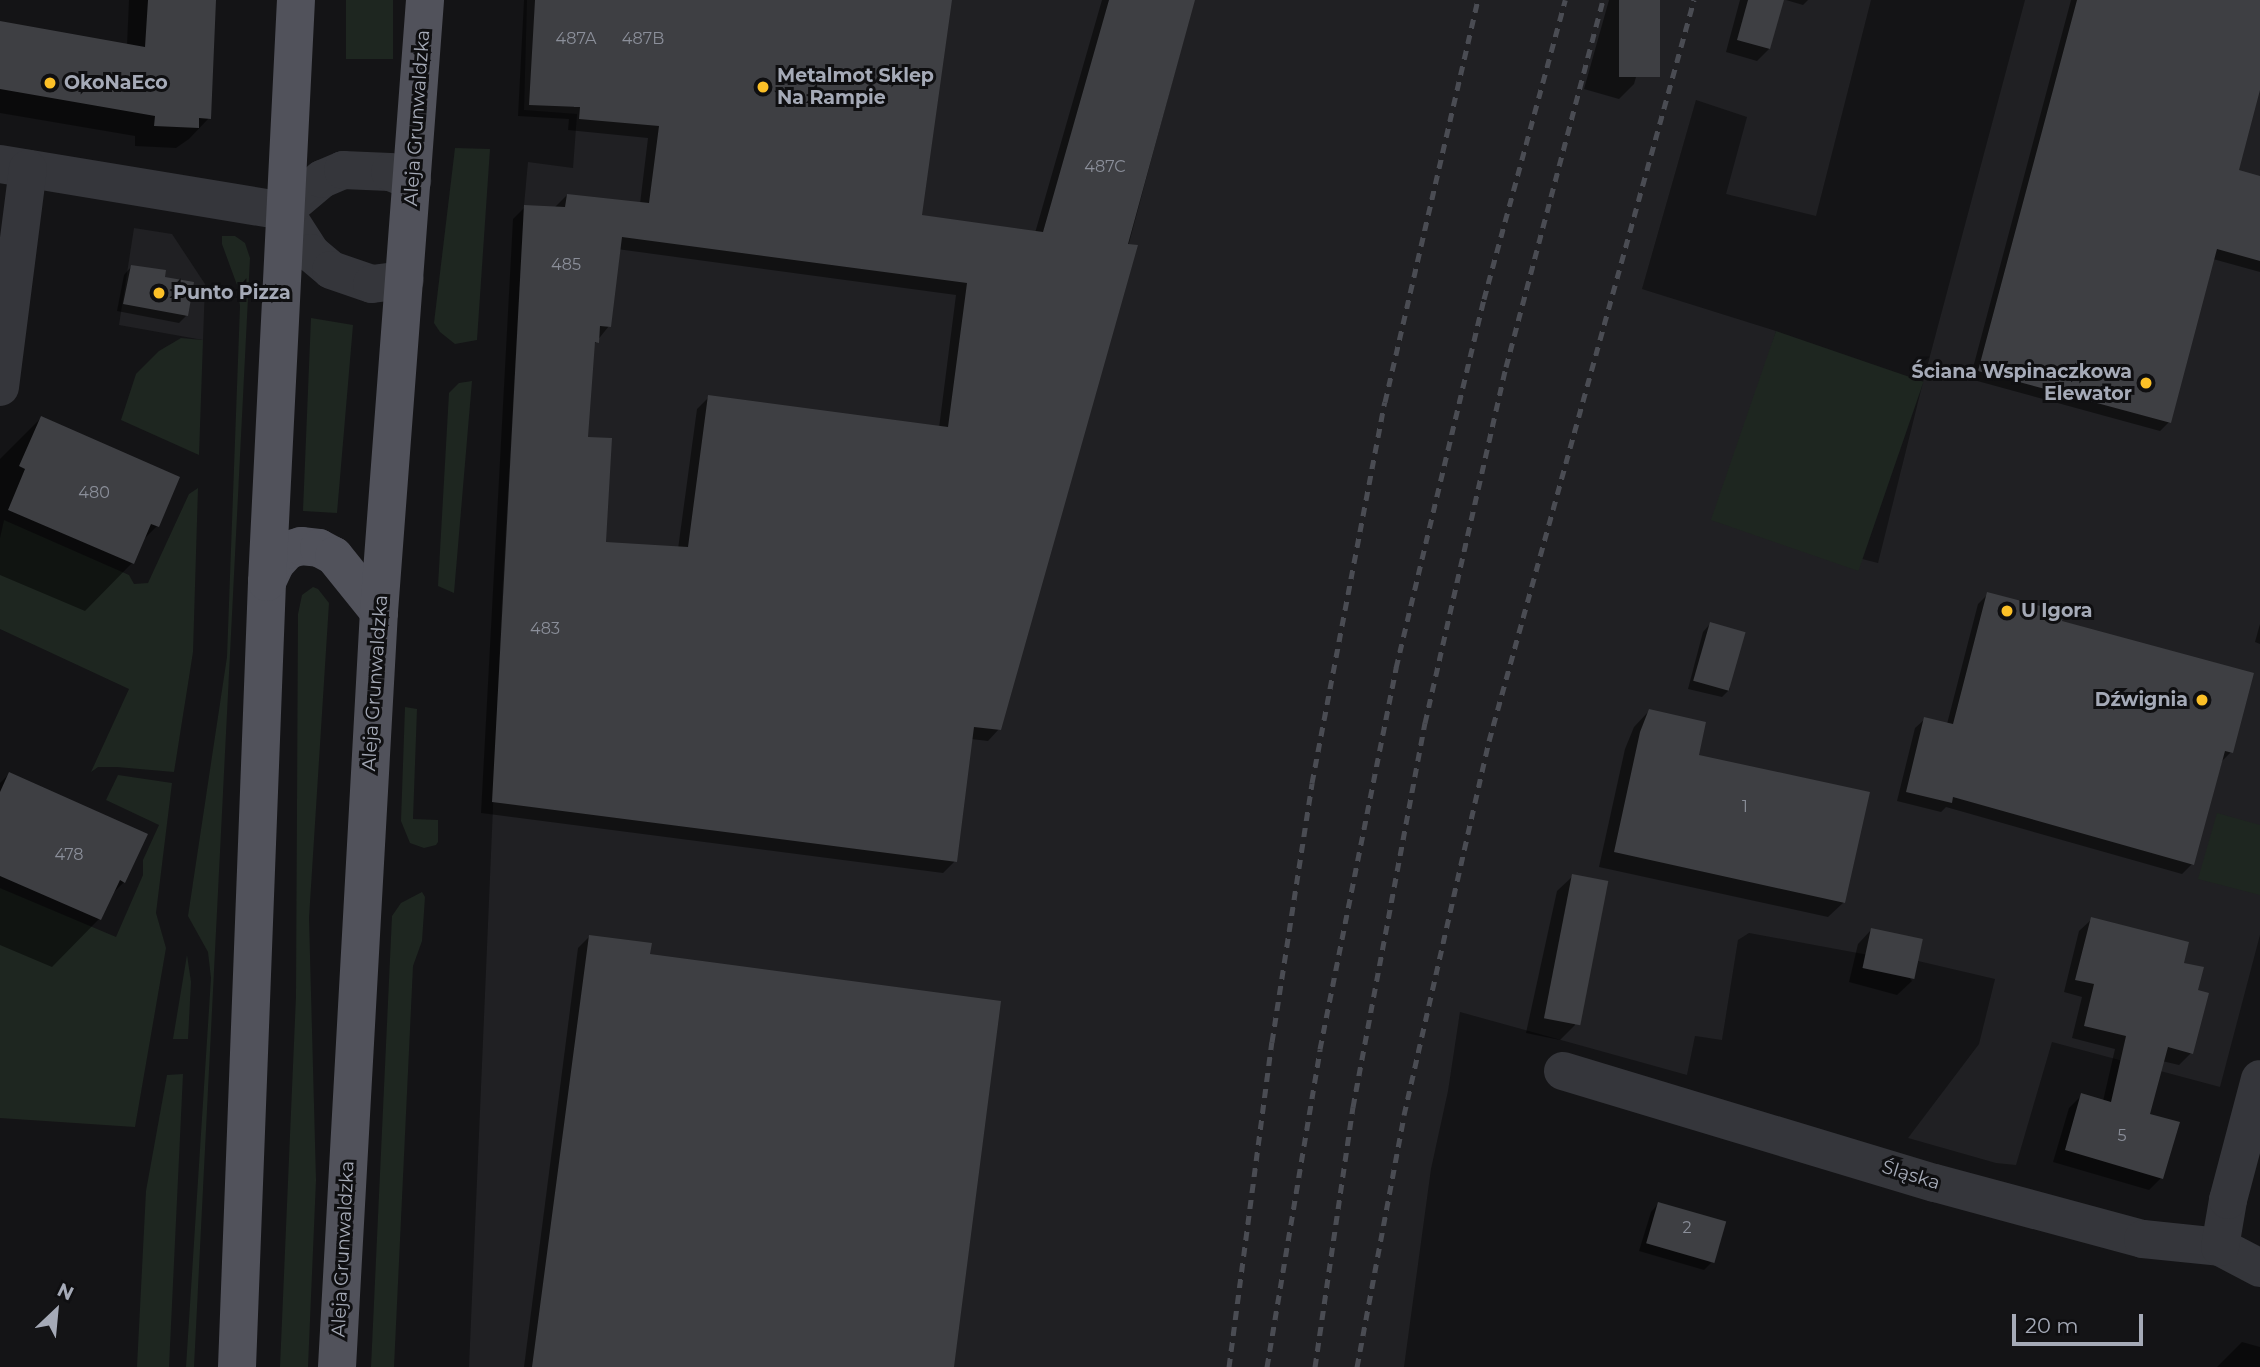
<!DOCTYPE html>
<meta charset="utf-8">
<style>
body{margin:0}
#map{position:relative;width:2260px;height:1367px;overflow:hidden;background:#141416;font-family:Montserrat,sans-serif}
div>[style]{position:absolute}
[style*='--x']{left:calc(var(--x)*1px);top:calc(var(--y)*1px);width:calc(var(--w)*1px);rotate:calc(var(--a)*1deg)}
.built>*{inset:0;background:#202023}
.green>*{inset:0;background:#1e2620;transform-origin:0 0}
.shadow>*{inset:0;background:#0007}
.building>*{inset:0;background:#3e3f43;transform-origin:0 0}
.minor>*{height:38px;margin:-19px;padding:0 19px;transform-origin:19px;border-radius:19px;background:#35363b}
.primary>*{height:38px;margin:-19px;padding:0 19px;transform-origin:19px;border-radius:19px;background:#51525b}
.rail>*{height:5px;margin-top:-2.5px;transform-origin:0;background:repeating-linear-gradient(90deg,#4a4c53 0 9px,transparent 0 16px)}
.dots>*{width:19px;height:19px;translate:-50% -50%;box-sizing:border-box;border:4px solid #0f0f11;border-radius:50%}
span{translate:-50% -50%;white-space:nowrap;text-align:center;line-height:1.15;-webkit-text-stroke:6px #0f0f11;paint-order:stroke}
.number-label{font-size:16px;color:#8b8f9a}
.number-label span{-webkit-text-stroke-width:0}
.poi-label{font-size:19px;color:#a5aab7;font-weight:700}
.left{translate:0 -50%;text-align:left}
.right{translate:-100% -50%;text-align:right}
.street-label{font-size:19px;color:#a5aab7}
.north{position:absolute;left:21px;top:1276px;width:70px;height:70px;-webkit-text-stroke:5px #0f0f11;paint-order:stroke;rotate:26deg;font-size:19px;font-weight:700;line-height:28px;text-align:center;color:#a5aab7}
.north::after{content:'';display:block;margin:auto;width:24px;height:32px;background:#a5aab7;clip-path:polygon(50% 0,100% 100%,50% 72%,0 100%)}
.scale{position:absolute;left:2012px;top:1314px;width:131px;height:32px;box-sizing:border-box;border:4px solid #a5aab7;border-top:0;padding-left:9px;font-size:21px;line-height:24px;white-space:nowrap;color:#a5aab7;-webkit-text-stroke:5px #0f0f11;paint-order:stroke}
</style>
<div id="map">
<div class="built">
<div style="clip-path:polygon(527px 0,1871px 0,1816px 216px,1726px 194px,1747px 117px,1696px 100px,1642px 289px,1776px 331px,1718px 522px,1878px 563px,1923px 382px,2025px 0,2260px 0,2260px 935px,2220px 1087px,2052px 1042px,2016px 1165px,1996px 1163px,1908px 1138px,1979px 1044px,1995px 979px,1918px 961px,1917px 964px,1749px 933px,1738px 940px,1722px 1040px,1695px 1036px,1687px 1075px,1460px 1012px,1448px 1091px,1431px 1169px,1404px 1367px,469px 1367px,502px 597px,524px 205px,528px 162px,573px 168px,577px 114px,524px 110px)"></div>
<div style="clip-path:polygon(134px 228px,172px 234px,205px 284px,203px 340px,119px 325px)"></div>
</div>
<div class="green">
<div style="left:346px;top:0;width:47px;height:59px"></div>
<div style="clip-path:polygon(455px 148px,490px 149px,477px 340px,455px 344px,440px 332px,434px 323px)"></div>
<div style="clip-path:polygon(222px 236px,235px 236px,245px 243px,250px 258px,194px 1367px,186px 1367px,211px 978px,208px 952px,188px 916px,227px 657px,240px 306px,237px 285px,222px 244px)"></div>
<div style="clip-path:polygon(311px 318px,353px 325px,337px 513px,303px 511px)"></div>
<div style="left:1776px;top:331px;width:156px;height:200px;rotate:19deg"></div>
<div style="clip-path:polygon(181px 338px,203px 340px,199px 455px,121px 420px,136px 374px,159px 351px)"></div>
<div style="clip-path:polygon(472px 381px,454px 593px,438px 586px,449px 393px,459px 383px)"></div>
<div style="clip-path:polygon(198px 488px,193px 652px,174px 772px,117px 767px,98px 767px,91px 772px,129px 689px,0 629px,0 538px,4px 520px,129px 575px,134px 584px,148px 583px,189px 494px)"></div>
<div style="clip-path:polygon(313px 587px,318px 589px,329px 603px,309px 918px,316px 1180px,308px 1367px,280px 1367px,296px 996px,298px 614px,302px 595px)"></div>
<div style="clip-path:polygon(405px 707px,417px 709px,413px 819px,438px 820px,438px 842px,436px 845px,424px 848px,410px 843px,401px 821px)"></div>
<div style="clip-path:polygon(118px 775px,172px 783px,156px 913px,166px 948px,135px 1127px,0 1118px,0 888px,116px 937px,143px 875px,143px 860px,159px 825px,106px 800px)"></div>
<div style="clip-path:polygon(2217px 813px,2260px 825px,2260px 895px,2198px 879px)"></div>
<div style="clip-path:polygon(422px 892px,425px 897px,422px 941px,413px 966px,394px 1367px,371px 1367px,392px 916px,401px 903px)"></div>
<div style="clip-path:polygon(187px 955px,191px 982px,188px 1039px,173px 1039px)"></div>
<div style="clip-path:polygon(183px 1074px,169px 1367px,137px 1367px,146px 1191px,167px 1075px)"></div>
</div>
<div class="shadow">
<div style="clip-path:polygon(129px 0,215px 0,209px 118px,189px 139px,176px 148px,135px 146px,135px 136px,0 113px,0 23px,127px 45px)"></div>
<div style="clip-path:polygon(evenodd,524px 0,950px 0,920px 217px,1035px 233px,1102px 0,1194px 0,999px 729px,988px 741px,971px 739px,955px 861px,943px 873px,481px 813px,513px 219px,525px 207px,555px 207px,567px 195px,640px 204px,648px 138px,568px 130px,569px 119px,518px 116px,524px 0,617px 249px,956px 295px,939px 428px,709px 397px,697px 409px,678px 549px,604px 544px,586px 438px,592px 347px,609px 326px,617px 249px)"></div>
<div style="clip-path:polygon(1609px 0,1658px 0,1634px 84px,1619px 99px,1584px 89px)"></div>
<div style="clip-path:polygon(1740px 0,1782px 0,1769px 49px,1757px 61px,1726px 52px)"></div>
<div style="clip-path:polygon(1786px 0,1808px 0,1803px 5px)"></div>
<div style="clip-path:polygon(2071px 0,2260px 0,2260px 83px,2236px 171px,2260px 178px,2260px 272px,2213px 259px,2169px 422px,2160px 431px,1970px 379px)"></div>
<div style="clip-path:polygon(131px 267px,186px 316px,179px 323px,117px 311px,124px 275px)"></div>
<div style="clip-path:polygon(41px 418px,157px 526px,142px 541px,132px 563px,85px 611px,0 575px,0 459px)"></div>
<div style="clip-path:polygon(1988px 594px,2231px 752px,2222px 761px,2192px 864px,2182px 874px,1946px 807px,1941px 812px,1897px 801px,1915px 728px,1925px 719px,1947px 724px,1978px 604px)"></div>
<div style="clip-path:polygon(1710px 624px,1730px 689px,1722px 697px,1688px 689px,1703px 632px)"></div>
<div style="clip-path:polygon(2260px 624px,2260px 644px,2255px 642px)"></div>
<div style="clip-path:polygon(1649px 711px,1844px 902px,1828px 917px,1599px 867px,1625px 749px,1634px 727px)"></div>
<div style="clip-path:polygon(9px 774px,124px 882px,111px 895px,99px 919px,52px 967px,0 945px,0 783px)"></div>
<div style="clip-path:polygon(1573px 876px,1575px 1025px,1560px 1040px,1526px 1033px,1557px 891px)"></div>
<div style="clip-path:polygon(2092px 919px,2181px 964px,2196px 991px,2191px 1053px,2179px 1065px,2162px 1061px,2148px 1115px,2161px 1178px,2149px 1190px,2053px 1162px,2069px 1108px,2082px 1095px,2103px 1101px,2115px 1049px,2072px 1038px,2082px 997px,2064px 992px,2079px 931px)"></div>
<div style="clip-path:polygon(1872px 929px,1912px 981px,1897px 995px,1849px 982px,1858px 944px)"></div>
<div style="clip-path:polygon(589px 937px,648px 956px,952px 1367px,524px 1367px,578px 948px)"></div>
<div style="clip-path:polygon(1658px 1204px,1711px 1263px,1704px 1270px,1639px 1251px,1651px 1212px)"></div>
<div style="clip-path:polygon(2242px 1342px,2260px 1347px,2260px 1367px,2217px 1367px)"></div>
</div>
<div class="building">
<div style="clip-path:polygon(148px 0,216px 0,211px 119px,199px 118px,199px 128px,154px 126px,155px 116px,0 89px,0 21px,145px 47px)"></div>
<div style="clip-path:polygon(evenodd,535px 0,952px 0,922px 215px,1043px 232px,1109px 0,1195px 0,1128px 244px,1138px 245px,1001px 730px,974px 727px,957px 862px,492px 802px,524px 205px,565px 207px,567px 194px,649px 203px,659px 126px,579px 119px,580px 107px,529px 105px,535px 0,622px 237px,967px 283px,948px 427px,708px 395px,688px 547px,606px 542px,612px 438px,588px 437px,595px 342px,599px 343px,600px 326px,611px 327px,622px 237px)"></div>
<div style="left:1619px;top:0;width:41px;height:77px"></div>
<div style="clip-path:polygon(1748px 0,1784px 0,1770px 49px,1737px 40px)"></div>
<div style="clip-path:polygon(2077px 0,2260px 0,2260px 90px,2239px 170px,2260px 176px,2260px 261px,2217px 249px,2171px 423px,1978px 371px)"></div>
<div style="clip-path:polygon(131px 265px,166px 270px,165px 277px,194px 282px,188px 316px,123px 304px)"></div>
<div style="clip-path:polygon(41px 416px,180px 477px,159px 527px,151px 524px,134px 564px,8px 510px,25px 469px,19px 466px)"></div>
<div style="clip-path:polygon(1987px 592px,2064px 612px,2062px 621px,2254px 673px,2233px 753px,2225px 751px,2194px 865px,1953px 797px,1952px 803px,1906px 792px,1924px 717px,1953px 724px)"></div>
<div style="left:1710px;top:622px;width:37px;height:61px;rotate:16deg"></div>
<div style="clip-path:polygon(1649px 709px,1706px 722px,1699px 755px,1870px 792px,1845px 903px,1614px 852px,1640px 732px)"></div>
<div style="clip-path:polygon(9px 772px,148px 834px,125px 883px,120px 880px,101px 920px,0 876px,0 792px)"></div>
<div style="left:1572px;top:874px;width:37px;height:147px;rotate:11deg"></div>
<div style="clip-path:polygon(2091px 917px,2189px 942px,2184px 963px,2204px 967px,2198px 990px,2209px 993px,2193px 1054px,2168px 1047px,2150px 1114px,2180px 1122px,2163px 1179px,2065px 1150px,2081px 1093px,2111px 1102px,2126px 1036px,2084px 1026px,2094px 984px,2075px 980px)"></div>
<div style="left:1871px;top:928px;width:53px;height:41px;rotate:12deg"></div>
<div style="clip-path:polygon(589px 935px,652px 943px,650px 954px,1001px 1001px,954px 1367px,532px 1367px)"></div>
<div style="left:1658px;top:1202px;width:71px;height:43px;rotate:16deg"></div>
</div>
<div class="minor">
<div style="--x:0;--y:164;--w:288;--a:9.4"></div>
<div style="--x:284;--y:211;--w:50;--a:57.3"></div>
<div style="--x:311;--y:253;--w:26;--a:40"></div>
<div style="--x:331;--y:270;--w:43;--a:18.9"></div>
<div style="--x:372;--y:284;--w:33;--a:-7"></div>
<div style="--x:284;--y:211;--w:50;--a:-40.1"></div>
<div style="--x:322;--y:179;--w:23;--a:-23"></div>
<div style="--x:343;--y:170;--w:47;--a:2.4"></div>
<div style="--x:390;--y:172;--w:24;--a:22"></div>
<div style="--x:0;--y:387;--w:220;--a:-82.7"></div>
<div style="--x:1563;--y:1071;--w:388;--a:16.8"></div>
<div style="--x:1935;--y:1183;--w:215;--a:15.1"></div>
<div style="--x:2143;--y:1239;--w:77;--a:5.9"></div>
<div style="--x:2220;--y:1247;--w:45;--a:27.7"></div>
<div style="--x:2220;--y:1247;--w:48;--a:-80.3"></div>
<div style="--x:2228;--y:1200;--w:125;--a:-75.2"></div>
</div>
<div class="primary">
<div style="--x:267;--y:582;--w:21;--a:-65"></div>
<div style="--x:276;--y:563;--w:18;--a:-47"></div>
<div style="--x:288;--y:550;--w:14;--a:-17"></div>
<div style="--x:301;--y:546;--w:18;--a:6"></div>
<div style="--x:319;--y:548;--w:17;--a:28"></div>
<div style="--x:334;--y:556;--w:72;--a:51.2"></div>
<div style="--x:237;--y:1367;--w:786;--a:-87.81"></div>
<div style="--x:267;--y:582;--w:583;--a:-87.15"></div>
<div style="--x:337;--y:1367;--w:756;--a:-86.82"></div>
<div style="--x:379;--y:612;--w:614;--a:-85.7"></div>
</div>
<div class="rail">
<div style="--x:1229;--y:1367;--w:328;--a:-82.5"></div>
<div style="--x:1272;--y:1042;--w:262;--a:-81.2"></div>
<div style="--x:1312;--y:783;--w:388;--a:-79.2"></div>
<div style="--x:1385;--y:402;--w:413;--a:-77"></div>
<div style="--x:1267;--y:1367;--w:322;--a:-80.5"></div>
<div style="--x:1320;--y:1049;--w:389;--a:-78.7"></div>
<div style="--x:1396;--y:668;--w:379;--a:-76.6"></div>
<div style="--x:1484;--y:299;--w:310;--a:-74.8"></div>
<div style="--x:1315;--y:1367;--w:263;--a:-81.7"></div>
<div style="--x:1353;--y:1107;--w:391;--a:-79.4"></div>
<div style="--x:1425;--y:723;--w:365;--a:-77.2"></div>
<div style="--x:1506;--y:367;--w:380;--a:-75.2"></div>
<div style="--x:1357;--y:1367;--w:256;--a:-79.4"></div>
<div style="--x:1404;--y:1115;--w:384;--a:-77.2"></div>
<div style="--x:1489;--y:741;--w:769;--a:-74.54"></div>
</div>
<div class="dots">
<div style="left:50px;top:83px;background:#fcc027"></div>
<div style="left:763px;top:87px;background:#fcc027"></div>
<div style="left:159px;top:293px;background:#fcc027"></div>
<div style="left:2146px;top:383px;background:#fcc027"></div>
<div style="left:2007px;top:611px;background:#fcc027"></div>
<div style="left:2202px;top:700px;background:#fcc027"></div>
</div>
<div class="number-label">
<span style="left:576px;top:39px">487A</span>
<span style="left:643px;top:39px">487B</span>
<span style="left:1105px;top:167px">487C</span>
<span style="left:566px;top:265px">485</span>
<span style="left:94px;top:493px">480</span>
<span style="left:545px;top:629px">483</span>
<span style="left:1745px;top:807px">1</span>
<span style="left:69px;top:855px">478</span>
<span style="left:2122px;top:1136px">5</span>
<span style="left:1687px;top:1228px">2</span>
</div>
<div class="poi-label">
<span class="left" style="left:777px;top:87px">Metalmot Sklep<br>Na Rampie</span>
<span class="left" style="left:64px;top:83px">OkoNaEco</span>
<span class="left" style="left:173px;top:293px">Punto Pizza</span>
<span class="right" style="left:2132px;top:383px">Ściana Wspinaczkowa<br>Elewator</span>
<span class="left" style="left:2021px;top:611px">U Igora</span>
<span class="right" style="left:2188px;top:700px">Dźwignia</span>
</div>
<div class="street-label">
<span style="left:417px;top:118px;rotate:-86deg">Aleja Grunwaldzka</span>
<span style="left:375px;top:683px;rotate:-86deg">Aleja Grunwaldzka</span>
<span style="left:1911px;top:1175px;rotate:17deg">Śląska</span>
<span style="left:343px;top:1249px;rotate:-87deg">Aleja Grunwaldzka</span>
</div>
<div class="north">N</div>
<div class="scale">20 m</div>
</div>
